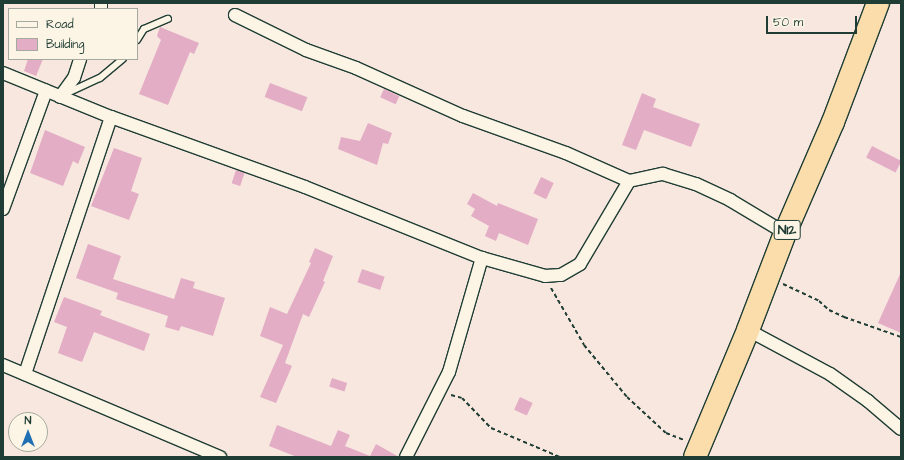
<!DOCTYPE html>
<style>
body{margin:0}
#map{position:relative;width:904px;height:460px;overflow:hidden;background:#f7e7df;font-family:"Architects Daughter",sans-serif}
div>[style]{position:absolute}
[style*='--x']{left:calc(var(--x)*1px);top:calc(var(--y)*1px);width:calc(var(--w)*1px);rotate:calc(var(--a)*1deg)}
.building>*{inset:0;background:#e3adc5;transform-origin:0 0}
.path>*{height:2px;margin-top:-1px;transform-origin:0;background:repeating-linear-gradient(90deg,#1f3d34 0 4px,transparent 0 7px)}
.roads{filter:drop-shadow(1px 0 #1f3d34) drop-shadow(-1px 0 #1f3d34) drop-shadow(0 1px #1f3d34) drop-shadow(0 -1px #1f3d34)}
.lane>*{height:6px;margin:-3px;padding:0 3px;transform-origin:3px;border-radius:3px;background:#fcf5e5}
.street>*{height:12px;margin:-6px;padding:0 6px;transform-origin:6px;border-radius:6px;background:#fcf5e5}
.highway>*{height:22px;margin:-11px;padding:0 11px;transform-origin:11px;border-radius:11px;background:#faddab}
span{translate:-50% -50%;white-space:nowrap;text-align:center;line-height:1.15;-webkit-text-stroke:3px #fcf5e5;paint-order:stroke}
.shield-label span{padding:1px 3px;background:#fcf5e5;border:1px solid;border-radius:3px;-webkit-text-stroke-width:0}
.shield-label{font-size:14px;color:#1f3d34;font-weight:700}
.frame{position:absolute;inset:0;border:4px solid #1f3d34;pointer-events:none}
.legend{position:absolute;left:8px;top:8px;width:130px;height:52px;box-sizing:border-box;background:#fcf5e5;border:1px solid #a4ab9e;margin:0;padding:5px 7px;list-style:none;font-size:12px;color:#1f3d34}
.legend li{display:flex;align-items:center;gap:8px;height:20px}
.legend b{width:20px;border:1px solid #a4ab9e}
.north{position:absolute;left:8px;top:412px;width:40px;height:40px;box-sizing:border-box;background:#fcf5e5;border:1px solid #a4ab9e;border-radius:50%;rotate:0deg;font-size:11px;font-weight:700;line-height:16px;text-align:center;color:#1f3d34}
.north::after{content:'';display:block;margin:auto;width:14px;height:18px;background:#1f6fb2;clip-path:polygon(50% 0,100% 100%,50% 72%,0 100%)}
.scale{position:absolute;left:766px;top:16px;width:91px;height:18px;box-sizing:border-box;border:2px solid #1f3d34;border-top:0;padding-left:5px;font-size:12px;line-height:14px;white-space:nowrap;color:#1f3d34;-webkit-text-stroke:3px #fcf5e5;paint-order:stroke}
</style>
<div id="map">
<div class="building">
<div style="clip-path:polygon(160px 27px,199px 43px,194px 54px,190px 52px,168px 105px,139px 94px,161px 40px,157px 36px)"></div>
<div style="clip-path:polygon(28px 59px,43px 59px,36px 76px,24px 71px)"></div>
<div style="left:270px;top:83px;width:40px;height:15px;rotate:21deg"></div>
<div style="left:384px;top:89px;width:17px;height:9px;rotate:25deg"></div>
<div style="clip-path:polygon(642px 93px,656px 99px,653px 107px,700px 124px,691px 147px,644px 130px,636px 150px,622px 145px)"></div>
<div style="clip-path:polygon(368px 123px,392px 133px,388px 144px,383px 143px,377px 165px,338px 149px,341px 137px,360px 141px)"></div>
<div style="clip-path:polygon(45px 130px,85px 147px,78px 164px,73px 161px,63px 186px,30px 173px)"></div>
<div style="left:872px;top:146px;width:33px;height:13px;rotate:27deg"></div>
<div style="clip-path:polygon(114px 148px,142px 158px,131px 191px,139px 194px,129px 220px,91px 206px)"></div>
<div style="left:236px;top:170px;width:9px;height:14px;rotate:18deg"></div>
<div style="left:541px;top:177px;width:14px;height:18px;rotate:25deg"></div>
<div style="clip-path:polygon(473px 193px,497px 206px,498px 203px,538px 219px,528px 245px,499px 233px,496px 241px,485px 236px,489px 226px,471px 216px,475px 209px,467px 204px)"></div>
<div style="clip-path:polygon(88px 244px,121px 256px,113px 279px,174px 299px,181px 278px,195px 282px,193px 288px,225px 298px,213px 336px,181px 326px,179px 331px,165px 327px,168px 316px,116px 299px,118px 293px,76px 278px)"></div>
<div style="clip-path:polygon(315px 248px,333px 256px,323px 281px,325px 282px,309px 317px,303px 314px,285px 363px,292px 366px,276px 403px,260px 397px,283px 345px,260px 336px,270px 307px,287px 314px,311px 263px,309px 262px)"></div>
<div style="left:362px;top:269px;width:24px;height:14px;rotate:19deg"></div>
<div style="clip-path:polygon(901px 272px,901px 333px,878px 323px)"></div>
<div style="clip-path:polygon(64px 297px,102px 311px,100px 315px,150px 334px,144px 351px,94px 332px,82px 362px,58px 353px,67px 327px,54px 322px)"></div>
<div style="left:332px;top:378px;width:16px;height:9px;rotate:18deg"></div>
<div style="left:520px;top:397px;width:14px;height:14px;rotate:25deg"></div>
<div style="clip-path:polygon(277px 425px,331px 446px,338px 430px,350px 435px,345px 446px,370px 456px,376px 444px,399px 457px,297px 457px,269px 446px)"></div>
</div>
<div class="path">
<div style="--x:783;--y:284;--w:40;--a:25"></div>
<div style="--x:819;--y:301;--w:13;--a:42"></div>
<div style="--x:829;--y:310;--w:17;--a:25"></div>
<div style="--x:844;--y:317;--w:60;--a:19.3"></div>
<div style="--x:551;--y:288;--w:66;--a:59.9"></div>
<div style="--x:584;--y:345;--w:67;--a:50.4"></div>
<div style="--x:627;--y:397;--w:53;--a:42.7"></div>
<div style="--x:666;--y:433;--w:19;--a:21"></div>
<div style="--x:451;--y:395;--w:11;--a:15"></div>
<div style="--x:462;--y:398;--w:42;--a:46"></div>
<div style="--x:491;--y:428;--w:75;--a:22.8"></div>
</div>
<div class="roads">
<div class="lane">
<div style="--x:137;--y:40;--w:13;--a:-58"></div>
<div style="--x:144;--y:29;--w:26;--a:-23"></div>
<div style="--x:65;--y:94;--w:38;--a:-25"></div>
<div style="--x:100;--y:78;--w:30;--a:-40"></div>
</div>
<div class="street">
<div style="--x:101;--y:9;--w:6;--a:-90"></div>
<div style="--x:235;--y:15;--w:79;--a:26.2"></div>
<div style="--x:306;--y:50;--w:53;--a:19.8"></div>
<div style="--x:356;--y:68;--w:117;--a:24.2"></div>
<div style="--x:463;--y:116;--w:109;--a:19.8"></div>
<div style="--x:566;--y:153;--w:69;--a:24"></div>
<div style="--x:629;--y:181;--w:35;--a:-12"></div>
<div style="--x:663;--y:174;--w:34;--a:17"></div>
<div style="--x:696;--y:184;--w:38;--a:25"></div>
<div style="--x:730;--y:200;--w:64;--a:31"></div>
<div style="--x:3;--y:73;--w:117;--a:22.2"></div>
<div style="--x:111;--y:117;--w:206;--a:19.8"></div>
<div style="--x:305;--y:187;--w:191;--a:21.9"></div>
<div style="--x:482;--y:258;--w:66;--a:15.9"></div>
<div style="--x:545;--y:276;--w:16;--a:-4"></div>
<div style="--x:561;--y:275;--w:22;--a:-30"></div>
<div style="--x:580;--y:264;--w:96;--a:-59.4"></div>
<div style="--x:60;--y:97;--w:24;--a:-54"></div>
<div style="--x:74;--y:78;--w:20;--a:-72"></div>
<div style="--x:3;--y:209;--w:126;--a:-70"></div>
<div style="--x:748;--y:330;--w:93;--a:28.2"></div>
<div style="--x:830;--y:374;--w:47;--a:35.4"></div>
<div style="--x:868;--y:401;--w:43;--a:40.3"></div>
<div style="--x:3;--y:365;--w:236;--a:23"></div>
<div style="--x:25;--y:374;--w:271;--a:-71.5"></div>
<div style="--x:406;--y:457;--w:95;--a:-63.2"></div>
<div style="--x:449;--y:372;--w:119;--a:-73.9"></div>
</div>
<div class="highway">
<div style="--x:695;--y:457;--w:138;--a:-67.3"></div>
<div style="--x:748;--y:330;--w:104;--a:-69.1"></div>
<div style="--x:785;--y:233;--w:121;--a:-66.6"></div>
<div style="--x:833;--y:122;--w:127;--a:-69.3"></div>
</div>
</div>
<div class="shield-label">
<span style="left:787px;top:230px">N12</span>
</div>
<div class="frame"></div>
<ul class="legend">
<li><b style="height:5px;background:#fcf5e5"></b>Road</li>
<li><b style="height:11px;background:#e3adc5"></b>Building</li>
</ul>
<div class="north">N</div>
<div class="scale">50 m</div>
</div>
